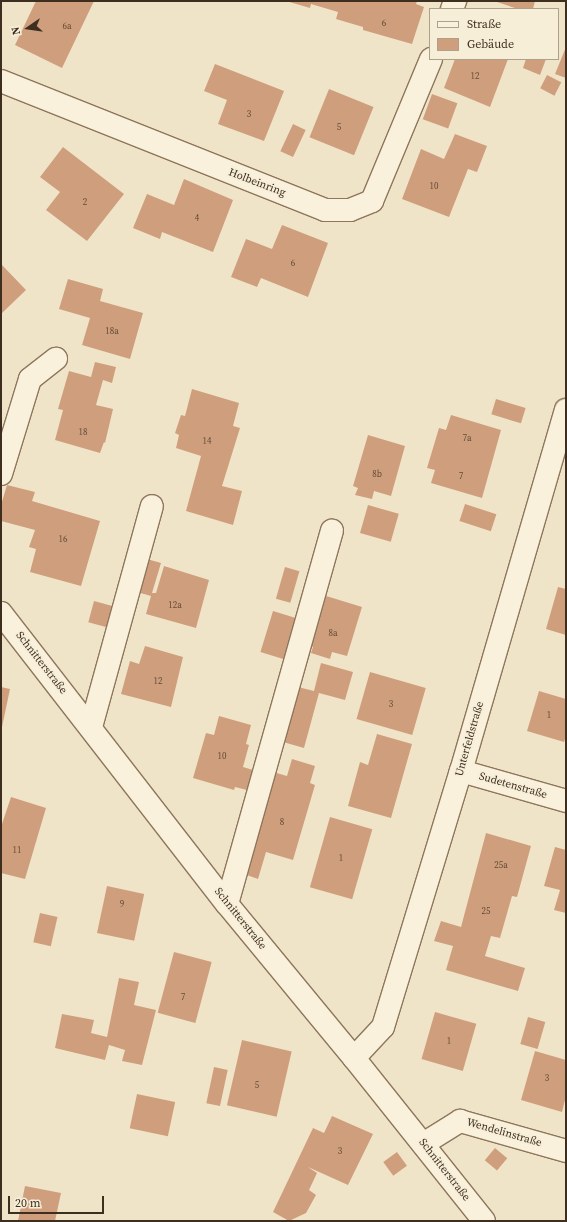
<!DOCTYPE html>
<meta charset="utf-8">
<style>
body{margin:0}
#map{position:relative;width:567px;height:1222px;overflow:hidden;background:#f0e4c8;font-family:"Source Serif 4",serif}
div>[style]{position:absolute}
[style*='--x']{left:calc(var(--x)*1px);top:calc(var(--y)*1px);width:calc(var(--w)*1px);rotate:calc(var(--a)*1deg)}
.building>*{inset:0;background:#cf9f7d;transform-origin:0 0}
.roads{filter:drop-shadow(1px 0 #8d765c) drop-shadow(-1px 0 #8d765c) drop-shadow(0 1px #8d765c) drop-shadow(0 -1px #8d765c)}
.minor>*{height:22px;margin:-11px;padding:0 11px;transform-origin:11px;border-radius:11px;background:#faf1dc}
span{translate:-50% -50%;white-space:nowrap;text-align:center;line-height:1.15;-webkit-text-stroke:3.5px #f7eed8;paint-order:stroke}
.number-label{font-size:9px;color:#624a37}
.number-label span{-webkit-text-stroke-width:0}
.street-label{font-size:11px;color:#3d2e20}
.frame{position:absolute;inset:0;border:2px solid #3d2e20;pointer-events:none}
.legend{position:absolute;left:429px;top:8px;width:130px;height:52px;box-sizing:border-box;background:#f7eed8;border:1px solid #ada18e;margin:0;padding:5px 7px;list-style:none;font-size:12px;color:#3d2e20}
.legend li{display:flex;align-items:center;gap:8px;height:20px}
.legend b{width:20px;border:1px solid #ada18e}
.north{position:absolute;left:8px;top:8px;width:40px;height:40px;-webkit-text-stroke:3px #f7eed8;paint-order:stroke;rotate:257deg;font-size:11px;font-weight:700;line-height:16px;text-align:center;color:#3d2e20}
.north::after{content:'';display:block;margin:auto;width:14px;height:18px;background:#3d2e20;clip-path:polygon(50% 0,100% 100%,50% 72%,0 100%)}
.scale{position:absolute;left:8px;top:1196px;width:96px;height:18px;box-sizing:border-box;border:2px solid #3d2e20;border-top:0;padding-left:5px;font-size:12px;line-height:14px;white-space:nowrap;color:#3d2e20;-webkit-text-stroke:3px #f7eed8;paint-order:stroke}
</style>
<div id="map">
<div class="building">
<div style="clip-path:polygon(36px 1px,94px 1px,62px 68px,15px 45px)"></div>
<div style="clip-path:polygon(286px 1px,417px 1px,416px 4px,424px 7px,412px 44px,363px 30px,363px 27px,336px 19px,338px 12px,311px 4px,310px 8px)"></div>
<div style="clip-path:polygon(494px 1px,535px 1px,533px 9px,518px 9px)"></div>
<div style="clip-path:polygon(566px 47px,566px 78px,555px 74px)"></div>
<div style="clip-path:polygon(455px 59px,508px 59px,490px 107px,444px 88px)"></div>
<div style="clip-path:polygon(526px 59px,546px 59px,540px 75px,523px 68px)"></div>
<div style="clip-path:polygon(215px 64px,284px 91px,264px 141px,218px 124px,227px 100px,204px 91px)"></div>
<div style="left:547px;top:75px;width:16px;height:15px;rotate:27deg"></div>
<div style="left:329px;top:89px;width:48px;height:52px;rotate:22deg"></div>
<div style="left:432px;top:94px;width:27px;height:27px;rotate:20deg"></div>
<div style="left:293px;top:124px;width:14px;height:30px;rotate:25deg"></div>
<div style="clip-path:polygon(455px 134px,487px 146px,477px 172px,468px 169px,449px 217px,402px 199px,421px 149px,444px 159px)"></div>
<div style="clip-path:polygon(63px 147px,124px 194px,87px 241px,46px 210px,60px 192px,40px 177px)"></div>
<div style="clip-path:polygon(184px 179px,233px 200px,213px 252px,162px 232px,160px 239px,133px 228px,147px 194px,174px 205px)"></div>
<div style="clip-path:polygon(282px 225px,328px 243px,308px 297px,261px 278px,257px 287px,231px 277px,246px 239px,272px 249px)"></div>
<div style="clip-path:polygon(1px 264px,26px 290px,1px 314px)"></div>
<div style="clip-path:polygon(68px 279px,103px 289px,100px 301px,143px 313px,130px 359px,82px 345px,90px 318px,59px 309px)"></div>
<div style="clip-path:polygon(95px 362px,116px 367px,112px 383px,103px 380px,96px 405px,113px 409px,105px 443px,104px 442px,100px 453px,55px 440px,63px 410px,58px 409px,69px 371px,91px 377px)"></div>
<div style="clip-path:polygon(192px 389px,239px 403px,233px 426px,240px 428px,222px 486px,242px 491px,233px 525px,186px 511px,201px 456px,176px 448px,179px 435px,175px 433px,181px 415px,185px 416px)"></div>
<div style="left:496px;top:399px;width:31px;height:16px;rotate:17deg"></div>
<div style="clip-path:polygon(451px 415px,501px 430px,482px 498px,431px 483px,435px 470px,427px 468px,439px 428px,446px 430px)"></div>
<div style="clip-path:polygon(368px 435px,405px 446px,391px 496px,374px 491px,372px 499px,355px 495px,358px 488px,353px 486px)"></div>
<div style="clip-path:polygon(7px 485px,35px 492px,32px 501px,100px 521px,81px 586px,30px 572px,36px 549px,29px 547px,35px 530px,1px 521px,1px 505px)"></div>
<div style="left:465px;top:504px;width:33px;height:18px;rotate:18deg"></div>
<div style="left:368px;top:505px;width:32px;height:29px;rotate:16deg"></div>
<div style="clip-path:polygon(147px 559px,161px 563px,152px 593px,156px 593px,164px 566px,209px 580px,196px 628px,146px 614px,151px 596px,137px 592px)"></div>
<div style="left:285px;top:567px;width:15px;height:33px;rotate:16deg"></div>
<div style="clip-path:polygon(558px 587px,566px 589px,566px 635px,546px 629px)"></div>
<div style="clip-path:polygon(323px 595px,362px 607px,347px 656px,332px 652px,330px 659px,311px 653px,313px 647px,308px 645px)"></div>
<div style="left:94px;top:601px;width:20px;height:22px;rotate:15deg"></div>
<div style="left:273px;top:611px;width:28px;height:43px;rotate:17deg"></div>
<div style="clip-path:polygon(145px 646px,183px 657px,171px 707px,121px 694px,130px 661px,139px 664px)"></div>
<div style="clip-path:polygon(321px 663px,353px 672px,345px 700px,319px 693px,304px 748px,283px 742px,298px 687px,314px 691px)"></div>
<div style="left:370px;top:672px;width:58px;height:49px;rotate:16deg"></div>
<div style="clip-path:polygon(1px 687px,10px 689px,2px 727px,1px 727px)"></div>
<div style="clip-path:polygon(539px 691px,566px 699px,566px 736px,564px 742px,527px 731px)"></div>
<div style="clip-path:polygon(219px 716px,251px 725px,246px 744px,249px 745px,243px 767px,253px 770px,247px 790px,235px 787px,234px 790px,193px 778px,206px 733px,214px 735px)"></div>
<div style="clip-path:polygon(377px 734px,412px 744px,391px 818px,348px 806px,360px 762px,368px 765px)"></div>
<div style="clip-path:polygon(292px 759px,315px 766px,310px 783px,315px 785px,293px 860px,266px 852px,258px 879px,244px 874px,273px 772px,287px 776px)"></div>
<div style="clip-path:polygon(11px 797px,46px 808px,25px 879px,1px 873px,1px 827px)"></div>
<div style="left:330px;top:817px;width:44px;height:73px;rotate:16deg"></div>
<div style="clip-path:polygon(486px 833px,531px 846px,517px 897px,512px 896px,500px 938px,491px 936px,485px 956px,525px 968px,518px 991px,446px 970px,453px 946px,434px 941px,441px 921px,461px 927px)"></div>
<div style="clip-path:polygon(555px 847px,566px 850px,566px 913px,554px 910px,560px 890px,544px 886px)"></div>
<div style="left:107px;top:886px;width:38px;height:48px;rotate:12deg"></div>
<div style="left:40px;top:913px;width:18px;height:30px;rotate:13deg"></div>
<div style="left:174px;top:952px;width:39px;height:63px;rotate:15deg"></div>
<div style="clip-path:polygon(119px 978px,139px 982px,134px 1005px,156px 1010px,142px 1065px,122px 1061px,125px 1050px,109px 1045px,105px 1060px,55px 1048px,62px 1014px,94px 1020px,91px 1033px,107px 1037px)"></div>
<div style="left:435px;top:1012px;width:43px;height:49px;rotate:16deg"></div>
<div style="left:528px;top:1017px;width:18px;height:28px;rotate:16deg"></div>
<div style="left:242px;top:1040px;width:51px;height:67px;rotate:13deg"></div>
<div style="clip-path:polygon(535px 1051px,566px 1060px,566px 1096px,562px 1112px,521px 1100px)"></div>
<div style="left:214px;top:1067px;width:14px;height:37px;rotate:12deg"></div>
<div style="left:137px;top:1094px;width:39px;height:35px;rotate:12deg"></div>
<div style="clip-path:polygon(332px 1116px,373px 1134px,348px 1185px,308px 1167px,317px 1173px,309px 1190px,316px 1195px,306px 1213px,289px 1221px,273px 1212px,313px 1128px,324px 1133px)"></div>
<div style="left:495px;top:1148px;width:16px;height:16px;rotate:40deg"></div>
<div style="left:397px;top:1152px;width:17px;height:17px;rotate:54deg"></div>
<div style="clip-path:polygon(25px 1186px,61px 1193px,55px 1221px,18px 1221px)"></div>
</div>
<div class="roads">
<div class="minor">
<div style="--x:452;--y:9;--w:9;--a:-69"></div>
<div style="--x:1;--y:81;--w:349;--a:21.7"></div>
<div style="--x:325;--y:210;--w:25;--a:0"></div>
<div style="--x:350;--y:210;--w:24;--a:-22"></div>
<div style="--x:372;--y:201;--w:154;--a:-67.4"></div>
<div style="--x:1;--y:474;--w:99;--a:-73"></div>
<div style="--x:30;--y:379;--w:33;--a:-38"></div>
<div style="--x:1;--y:613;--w:368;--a:52.2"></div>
<div style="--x:227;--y:904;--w:200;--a:50.5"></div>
<div style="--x:354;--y:1058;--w:208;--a:51.4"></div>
<div style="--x:91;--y:727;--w:229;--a:-74.6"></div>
<div style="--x:461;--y:771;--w:109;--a:15.9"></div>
<div style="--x:227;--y:904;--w:388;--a:-74.3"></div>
<div style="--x:354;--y:1058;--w:42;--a:-46.9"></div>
<div style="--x:383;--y:1027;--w:268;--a:-73.1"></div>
<div style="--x:461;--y:771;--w:376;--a:-73.8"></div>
<div style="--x:423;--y:1144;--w:44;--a:-31.9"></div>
<div style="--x:460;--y:1121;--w:110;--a:15.8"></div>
</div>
</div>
<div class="number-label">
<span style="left:384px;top:23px">6</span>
<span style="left:67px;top:26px">6a</span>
<span style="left:475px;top:76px">12</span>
<span style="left:249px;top:114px">3</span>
<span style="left:339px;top:127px">5</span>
<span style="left:434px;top:186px">10</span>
<span style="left:85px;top:202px">2</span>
<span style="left:197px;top:218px">4</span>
<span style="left:293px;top:263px">6</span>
<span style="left:112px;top:331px">18a</span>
<span style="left:83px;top:432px">18</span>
<span style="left:467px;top:438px">7a</span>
<span style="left:207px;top:441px">14</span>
<span style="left:377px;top:474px">8b</span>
<span style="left:461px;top:476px">7</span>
<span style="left:63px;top:539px">16</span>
<span style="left:175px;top:605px">12a</span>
<span style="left:333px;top:633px">8a</span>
<span style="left:158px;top:681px">12</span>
<span style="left:391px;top:704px">3</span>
<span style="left:549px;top:715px">1</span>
<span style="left:222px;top:756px">10</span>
<span style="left:282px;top:822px">8</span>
<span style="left:17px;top:850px">11</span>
<span style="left:341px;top:858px">1</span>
<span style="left:501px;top:865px">25a</span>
<span style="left:122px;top:904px">9</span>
<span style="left:486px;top:911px">25</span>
<span style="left:183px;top:997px">7</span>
<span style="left:449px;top:1041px">1</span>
<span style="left:547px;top:1078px">3</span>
<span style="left:257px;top:1085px">5</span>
<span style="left:340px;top:1151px">3</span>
</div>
<div class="street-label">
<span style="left:257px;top:183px;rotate:21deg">Holbeinring</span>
<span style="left:41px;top:663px;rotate:52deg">Schnitterstraße</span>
<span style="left:470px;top:739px;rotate:-74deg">Unterfeldstraße</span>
<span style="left:513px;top:786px;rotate:16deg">Sudetenstraße</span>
<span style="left:240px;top:919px;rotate:51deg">Schnitterstraße</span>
<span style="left:504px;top:1133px;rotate:16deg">Wendelinstraße</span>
<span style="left:444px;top:1170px;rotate:52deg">Schnitterstraße</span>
</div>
<div class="frame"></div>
<ul class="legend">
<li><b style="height:5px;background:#faf1dc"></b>Straße</li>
<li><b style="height:11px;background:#cf9f7d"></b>Gebäude</li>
</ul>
<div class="north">N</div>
<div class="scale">20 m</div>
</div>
